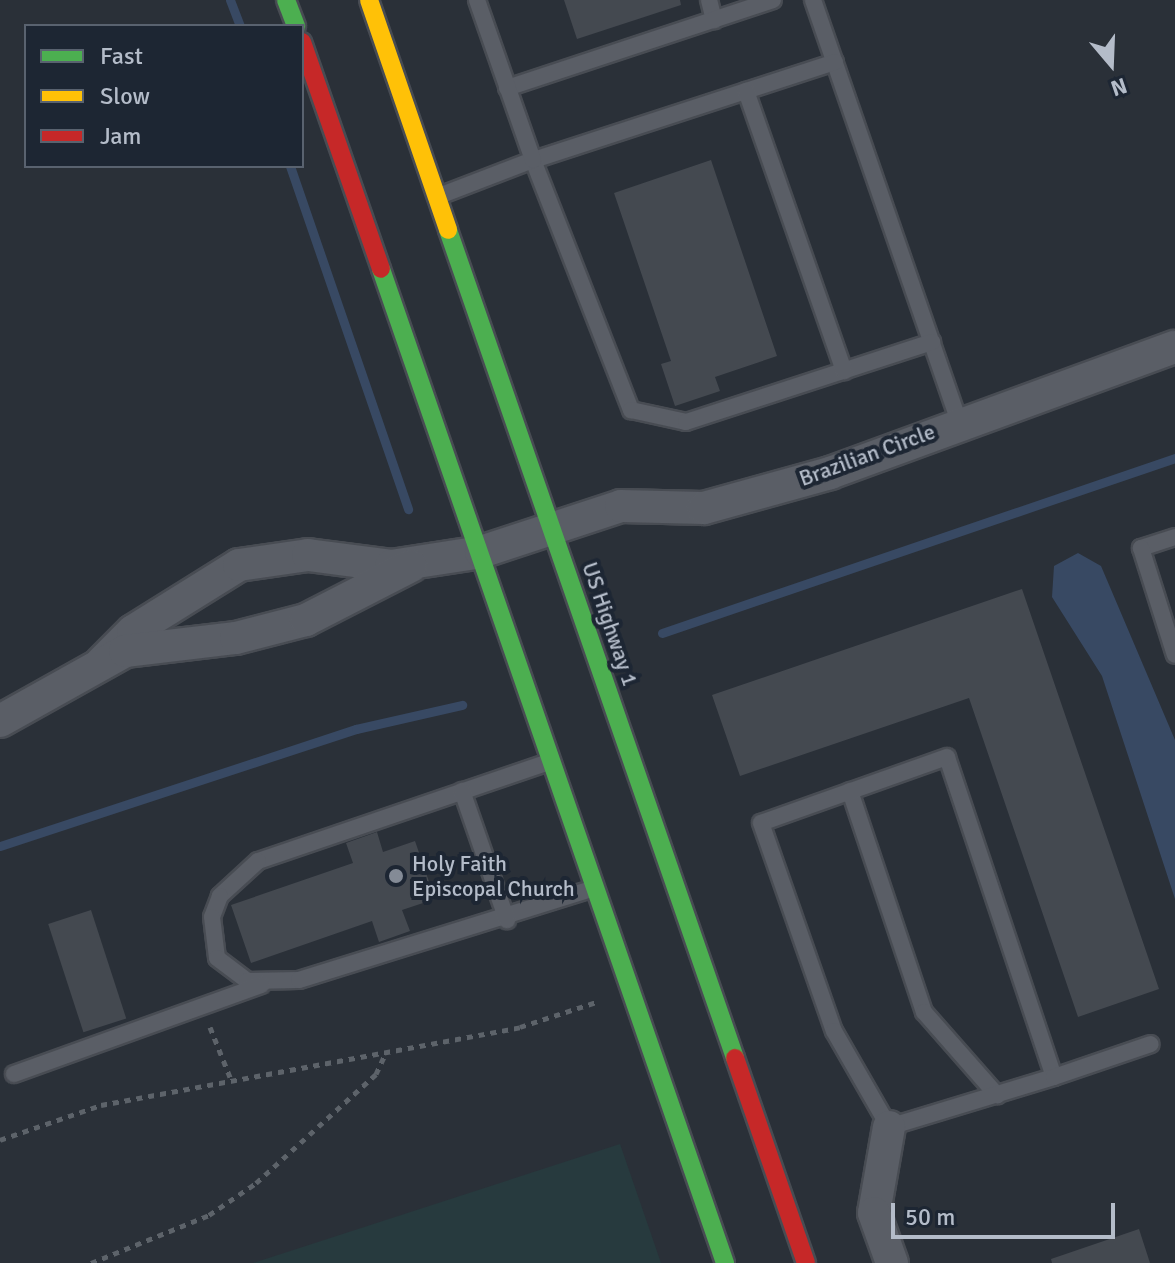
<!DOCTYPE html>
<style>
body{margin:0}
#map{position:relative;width:1175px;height:1263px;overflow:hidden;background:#2a3038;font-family:Signika,sans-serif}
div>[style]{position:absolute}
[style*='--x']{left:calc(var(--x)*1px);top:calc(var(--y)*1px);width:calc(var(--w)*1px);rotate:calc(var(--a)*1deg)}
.green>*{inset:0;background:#273a3e}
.water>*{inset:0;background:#384963}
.stream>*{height:9px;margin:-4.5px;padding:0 4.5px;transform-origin:4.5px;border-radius:4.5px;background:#384963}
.building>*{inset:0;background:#444950;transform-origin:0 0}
.path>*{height:5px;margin-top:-2.5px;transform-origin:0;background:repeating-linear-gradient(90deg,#5d636a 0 6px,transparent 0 12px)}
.roads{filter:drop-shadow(2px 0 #484c53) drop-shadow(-2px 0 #484c53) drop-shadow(0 2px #484c53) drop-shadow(0 -2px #484c53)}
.lane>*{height:16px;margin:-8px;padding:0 8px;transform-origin:8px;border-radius:8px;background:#5a5e66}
.street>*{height:32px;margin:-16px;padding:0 16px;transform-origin:16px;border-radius:16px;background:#5a5e66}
.fast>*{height:18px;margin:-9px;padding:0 9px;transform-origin:9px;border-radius:9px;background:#4caf50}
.slow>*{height:18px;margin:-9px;padding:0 9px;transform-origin:9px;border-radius:9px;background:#ffc107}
.jam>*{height:18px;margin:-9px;padding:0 9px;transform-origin:9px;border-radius:9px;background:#c62828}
.dots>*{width:22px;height:22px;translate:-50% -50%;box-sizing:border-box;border:4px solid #1d2633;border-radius:50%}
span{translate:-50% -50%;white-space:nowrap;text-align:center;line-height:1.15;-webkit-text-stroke:8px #1d2633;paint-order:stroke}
.street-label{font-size:22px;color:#b4bcc9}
.poi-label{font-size:22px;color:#b4bcc9}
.left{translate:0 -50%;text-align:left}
.legend{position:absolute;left:24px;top:24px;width:280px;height:144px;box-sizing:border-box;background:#1d2633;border:2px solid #59626f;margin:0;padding:10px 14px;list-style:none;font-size:24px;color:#b4bcc9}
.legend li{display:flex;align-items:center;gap:16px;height:40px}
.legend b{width:40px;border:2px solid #59626f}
.north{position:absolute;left:1071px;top:24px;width:80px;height:80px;-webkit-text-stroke:6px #1d2633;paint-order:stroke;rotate:161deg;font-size:22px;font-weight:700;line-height:32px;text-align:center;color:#b4bcc9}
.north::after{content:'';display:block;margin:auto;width:28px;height:36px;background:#b4bcc9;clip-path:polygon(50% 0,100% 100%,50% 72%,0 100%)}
.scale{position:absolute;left:891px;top:1203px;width:224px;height:36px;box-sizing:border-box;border:4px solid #b4bcc9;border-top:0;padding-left:10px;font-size:24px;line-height:28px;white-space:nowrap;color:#b4bcc9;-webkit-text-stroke:6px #1d2633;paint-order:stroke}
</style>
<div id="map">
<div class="green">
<div style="clip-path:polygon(620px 1144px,661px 1263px,253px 1263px)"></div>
</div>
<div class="water">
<div style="clip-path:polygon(1078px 553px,1101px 566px,1175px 740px,1175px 899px,1102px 676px,1052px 597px,1054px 566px)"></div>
</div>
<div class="stream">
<div style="--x:230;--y:0;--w:28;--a:69"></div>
<div style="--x:290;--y:166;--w:363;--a:71"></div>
<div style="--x:662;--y:633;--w:542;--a:-18.84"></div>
<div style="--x:0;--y:846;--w:375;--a:-18.2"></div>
<div style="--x:356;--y:729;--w:109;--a:-12.8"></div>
</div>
<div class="building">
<div style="clip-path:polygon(564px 0,680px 0,681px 5px,577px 39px)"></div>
<div style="clip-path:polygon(711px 160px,777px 356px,715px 377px,720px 391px,675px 406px,661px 364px,671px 361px,614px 193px)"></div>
<div style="clip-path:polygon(1022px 589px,1159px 989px,1078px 1017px,969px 698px,740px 776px,712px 695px)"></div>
<div style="clip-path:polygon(377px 832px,383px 852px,415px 841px,435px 899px,402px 910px,410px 931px,379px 942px,372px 921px,251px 963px,231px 905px,353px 863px,346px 843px)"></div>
<div style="left:91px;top:910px;width:114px;height:45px;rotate:72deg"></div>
<div style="clip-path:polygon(1139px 1229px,1150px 1263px,1052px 1263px,1051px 1259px)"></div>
</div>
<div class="path">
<div style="--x:210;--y:1027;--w:54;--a:68.2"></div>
<div style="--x:0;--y:1140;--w:107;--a:-19.1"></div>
<div style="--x:101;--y:1105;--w:426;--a:-10.5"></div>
<div style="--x:520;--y:1027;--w:80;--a:-18.2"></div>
<div style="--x:91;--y:1263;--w:127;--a:-22.1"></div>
<div style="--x:209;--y:1215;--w:57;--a:-34.2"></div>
<div style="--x:256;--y:1183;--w:162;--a:-42.2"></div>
<div style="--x:376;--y:1074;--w:23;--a:-65"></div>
</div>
<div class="roads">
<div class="lane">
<div style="--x:709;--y:0;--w:21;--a:76"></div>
<div style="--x:813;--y:0;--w:446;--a:70.9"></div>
<div style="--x:835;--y:62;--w:318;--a:162"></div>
<div style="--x:533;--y:160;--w:269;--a:68.6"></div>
<div style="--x:631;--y:410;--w:56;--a:12.3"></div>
<div style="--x:686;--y:422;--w:259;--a:-18"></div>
<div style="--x:507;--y:88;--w:280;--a:-18.3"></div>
<div style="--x:746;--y:91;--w:297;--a:70.7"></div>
<div style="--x:439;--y:196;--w:101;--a:-21"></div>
<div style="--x:533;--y:160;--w:170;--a:-109.3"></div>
<div style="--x:1175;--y:537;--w:36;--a:162"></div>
<div style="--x:1141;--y:548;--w:112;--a:72.4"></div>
<div style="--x:549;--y:762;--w:307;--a:161.2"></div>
<div style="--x:258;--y:861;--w:52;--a:137.4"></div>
<div style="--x:220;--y:896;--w:22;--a:111"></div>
<div style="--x:212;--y:917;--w:41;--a:83"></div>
<div style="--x:217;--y:958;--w:38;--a:37"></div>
<div style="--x:247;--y:981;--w:52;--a:-1.1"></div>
<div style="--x:299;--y:980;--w:310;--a:-17.3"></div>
<div style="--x:462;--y:791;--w:137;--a:70.8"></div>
<div style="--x:850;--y:791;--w:233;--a:71.5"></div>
<div style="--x:924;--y:1012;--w:111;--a:48.7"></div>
<div style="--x:14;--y:1074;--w:263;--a:-19.8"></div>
<div style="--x:1054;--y:1077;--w:337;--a:-108.5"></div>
<div style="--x:947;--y:757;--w:197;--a:160.5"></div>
<div style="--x:761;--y:823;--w:220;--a:70.7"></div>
<div style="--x:834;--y:1031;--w:111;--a:60.2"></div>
<div style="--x:889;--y:1127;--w:172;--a:-16.9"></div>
<div style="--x:1054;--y:1077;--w:102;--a:-18.8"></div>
</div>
<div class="street">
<div style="--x:101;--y:663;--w:45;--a:-45"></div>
<div style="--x:133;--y:631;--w:125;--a:-31.9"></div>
<div style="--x:239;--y:565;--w:70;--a:-8.2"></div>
<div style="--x:308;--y:555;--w:84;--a:7.5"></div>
<div style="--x:391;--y:566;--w:91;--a:-8.8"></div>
<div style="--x:481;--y:552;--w:147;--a:-18.2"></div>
<div style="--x:621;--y:506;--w:83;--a:1.4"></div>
<div style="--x:704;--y:508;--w:131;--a:-15.5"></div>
<div style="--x:830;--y:473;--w:367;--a:-20.1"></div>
<div style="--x:0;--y:721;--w:143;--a:-29.2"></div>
<div style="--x:125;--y:651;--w:112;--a:-6.7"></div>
<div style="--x:236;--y:638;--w:72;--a:-14.4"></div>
<div style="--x:306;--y:620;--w:118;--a:-27.2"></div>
<div style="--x:889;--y:1127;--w:87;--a:99.9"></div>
<div style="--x:874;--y:1213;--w:53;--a:70.2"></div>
</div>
<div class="fast">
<div style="--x:286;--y:0;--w:28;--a:69"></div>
<div style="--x:448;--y:230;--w:876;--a:70.88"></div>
<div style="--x:381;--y:269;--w:1052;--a:70.91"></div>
</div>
<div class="slow">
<div style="--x:369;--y:0;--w:243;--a:71"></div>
</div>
<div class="jam">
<div style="--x:302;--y:42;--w:240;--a:70.8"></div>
<div style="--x:735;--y:1058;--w:217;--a:70.9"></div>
</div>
</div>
<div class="dots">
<div style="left:396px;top:876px;background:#848b96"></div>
</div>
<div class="street-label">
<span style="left:867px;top:455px;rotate:-20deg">Brazilian Circle</span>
<span style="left:610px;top:624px;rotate:71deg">US Highway 1</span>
</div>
<div class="poi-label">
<span class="left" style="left:412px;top:876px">Holy Faith<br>Episcopal Church</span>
</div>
<ul class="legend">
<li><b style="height:10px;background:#4caf50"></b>Fast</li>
<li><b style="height:10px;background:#ffc107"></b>Slow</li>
<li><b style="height:10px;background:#c62828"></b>Jam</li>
</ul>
<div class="north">N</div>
<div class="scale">50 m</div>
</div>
